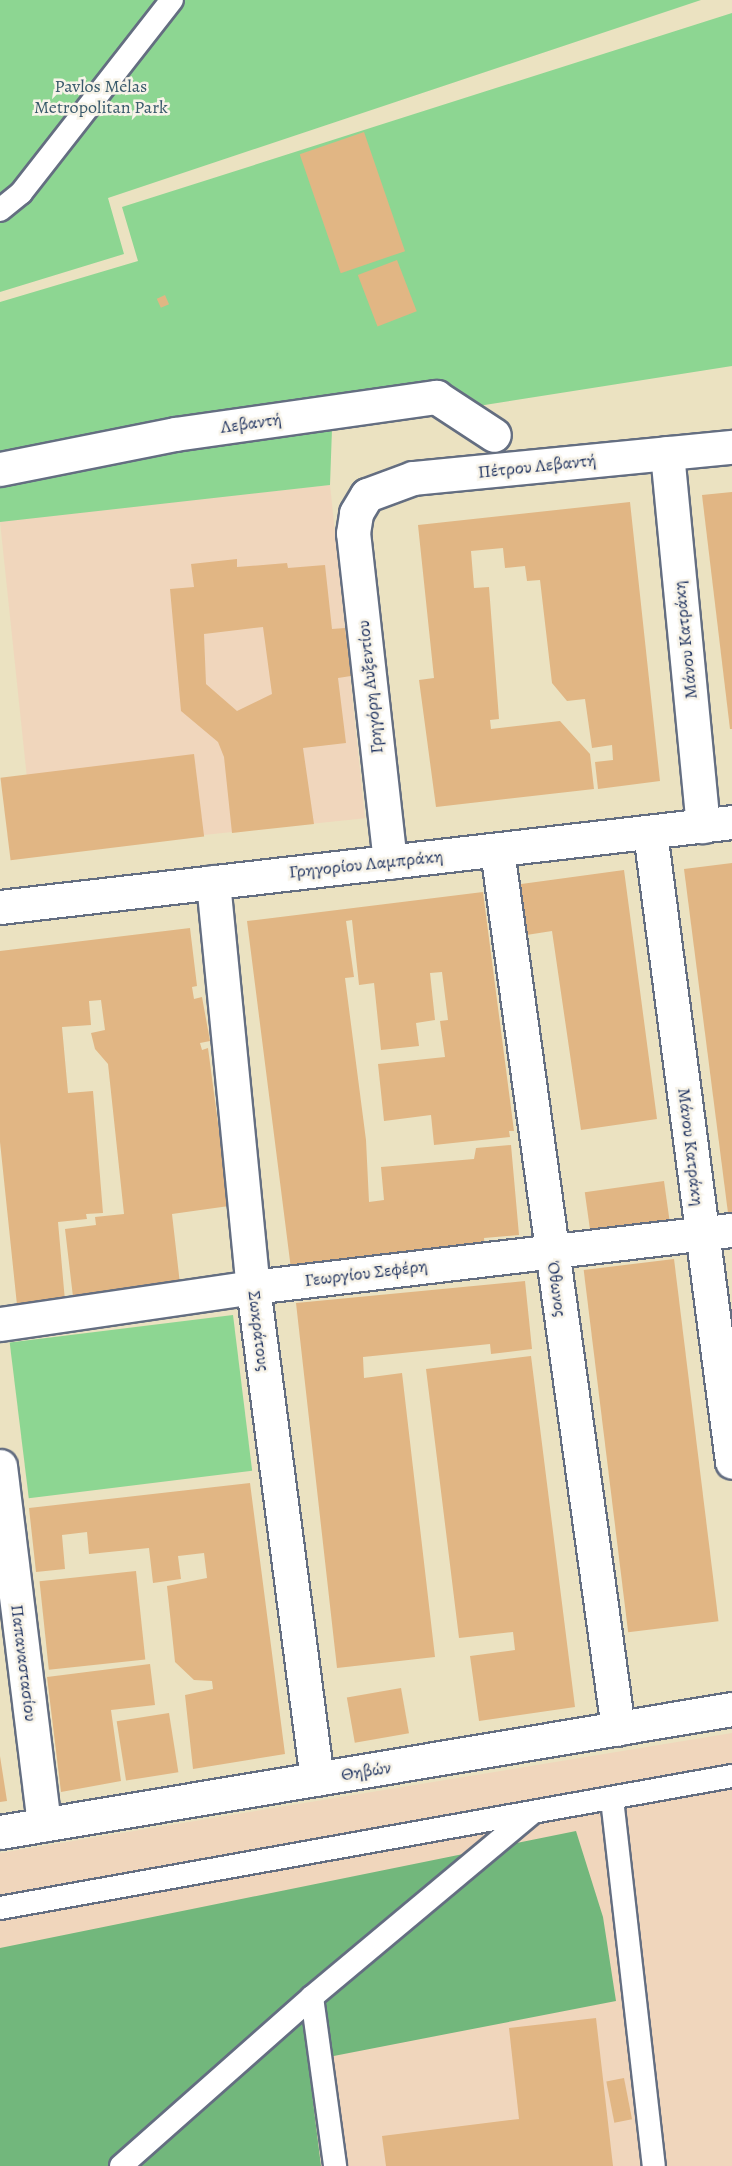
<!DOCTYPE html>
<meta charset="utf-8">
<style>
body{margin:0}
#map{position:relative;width:732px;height:2166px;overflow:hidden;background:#ebe2c1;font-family:Alegreya,serif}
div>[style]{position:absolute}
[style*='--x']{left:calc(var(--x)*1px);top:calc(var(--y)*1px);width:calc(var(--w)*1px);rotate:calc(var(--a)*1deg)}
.built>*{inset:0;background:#f0d6bc;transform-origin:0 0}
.green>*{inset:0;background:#8dd692;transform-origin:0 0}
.forest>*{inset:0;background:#72b77c}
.building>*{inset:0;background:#e1b684;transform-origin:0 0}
.roads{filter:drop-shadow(2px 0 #646e81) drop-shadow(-2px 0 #646e81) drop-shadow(0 2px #646e81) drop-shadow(0 -2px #646e81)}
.service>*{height:22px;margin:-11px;padding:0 11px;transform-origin:11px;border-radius:11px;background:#fff}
.pedestrian>*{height:33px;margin:-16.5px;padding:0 16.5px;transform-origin:16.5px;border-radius:16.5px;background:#fff}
.minor>*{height:33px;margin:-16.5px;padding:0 16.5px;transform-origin:16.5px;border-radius:16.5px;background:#fff}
.tertiary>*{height:33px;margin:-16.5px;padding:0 16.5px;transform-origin:16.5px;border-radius:16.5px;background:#fff}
span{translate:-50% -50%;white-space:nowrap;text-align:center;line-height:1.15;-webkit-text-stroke:5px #f7f3e8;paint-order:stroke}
.park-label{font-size:18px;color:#38596b}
.street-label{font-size:18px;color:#1b2f5e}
</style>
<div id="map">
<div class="built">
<div style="left:330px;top:485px;width:335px;height:332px;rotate:84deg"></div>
<div style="clip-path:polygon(732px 1733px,732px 2166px,0 2166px,0 1853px)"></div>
</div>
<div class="green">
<div style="clip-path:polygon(0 0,701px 0,108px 198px,124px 254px,0 292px)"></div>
<div style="clip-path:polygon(732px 13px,732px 366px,332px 429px,330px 485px,0 522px,0 302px,138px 261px,122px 207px)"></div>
<div style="left:233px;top:1315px;width:157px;height:225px;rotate:83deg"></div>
</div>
<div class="forest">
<div style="clip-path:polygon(576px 1831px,603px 1917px,616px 2001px,308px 2061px,321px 2166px,0 2166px,0 1948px)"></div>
</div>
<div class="building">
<div style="left:364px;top:132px;width:126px;height:68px;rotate:71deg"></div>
<div style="left:397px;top:260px;width:55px;height:42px;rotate:69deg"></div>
<div style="left:165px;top:295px;width:10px;height:9px;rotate:66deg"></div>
<div style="clip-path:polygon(732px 492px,732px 729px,730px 729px,702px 495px)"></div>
<div style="clip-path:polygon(630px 502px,660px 781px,598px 789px,595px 762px,613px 760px,612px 745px,592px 748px,585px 699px,567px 701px,552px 683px,540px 580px,527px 581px,525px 566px,505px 568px,503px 548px,471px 551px,474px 588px,489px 587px,499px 719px,490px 720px,491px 729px,560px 721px,590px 754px,594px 789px,436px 807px,419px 680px,434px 678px,418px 525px)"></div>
<div style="clip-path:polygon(evenodd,237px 559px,237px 567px,287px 563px,288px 568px,325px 565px,332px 629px,345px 628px,351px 676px,338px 678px,346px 743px,303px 748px,314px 824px,232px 833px,224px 757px,218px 742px,181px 711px,170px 589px,194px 587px,191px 564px,237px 559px,263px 627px,272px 694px,237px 711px,206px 684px,204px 634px,263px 627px)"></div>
<div style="left:194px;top:754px;width:83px;height:195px;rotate:83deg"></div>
<div style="clip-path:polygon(732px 863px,732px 1212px,728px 1213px,684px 869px)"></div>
<div style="clip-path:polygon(624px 870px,657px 1119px,581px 1130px,552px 931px,520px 936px,514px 885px)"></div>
<div style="clip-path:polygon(483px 892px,514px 1131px,509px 1131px,510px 1137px,434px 1145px,431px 1115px,384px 1121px,378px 1064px,445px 1057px,440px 1021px,448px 1020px,442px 972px,430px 973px,435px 1020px,416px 1023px,419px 1046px,381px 1050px,374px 983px,359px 985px,352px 920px,346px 921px,354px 977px,345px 978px,366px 1140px,369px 1202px,384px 1200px,381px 1167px,474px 1159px,476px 1148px,511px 1145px,519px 1235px,484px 1238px,485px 1248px,291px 1269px,247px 921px)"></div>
<div style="clip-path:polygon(190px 928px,197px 986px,192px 987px,194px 999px,202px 997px,210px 1041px,200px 1043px,202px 1050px,208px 1048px,229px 1206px,172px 1214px,180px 1284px,73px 1297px,65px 1229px,96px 1225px,95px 1217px,124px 1214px,108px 1064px,95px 1049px,91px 1033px,105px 1030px,101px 1000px,89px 1001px,91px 1025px,62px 1027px,68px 1093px,93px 1091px,103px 1213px,86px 1214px,87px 1219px,58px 1222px,65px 1301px,17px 1305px,0 1142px,0 951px)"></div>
<div style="left:664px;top:1181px;width:50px;height:80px;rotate:82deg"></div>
<div style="left:674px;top:1259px;width:365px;height:91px;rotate:83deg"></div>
<div style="clip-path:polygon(525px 1281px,532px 1349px,491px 1354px,490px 1344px,363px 1357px,364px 1378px,402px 1373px,435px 1657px,337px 1668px,296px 1303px)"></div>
<div style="clip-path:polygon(531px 1356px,575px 1707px,479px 1721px,470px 1656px,515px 1650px,513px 1632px,459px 1638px,426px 1369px)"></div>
<div style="clip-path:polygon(250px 1483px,285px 1754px,193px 1769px,185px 1695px,213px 1689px,212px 1681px,194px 1680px,175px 1662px,167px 1586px,207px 1578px,204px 1553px,178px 1556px,181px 1579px,153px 1583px,149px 1548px,89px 1554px,87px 1532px,62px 1535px,65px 1569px,36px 1572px,29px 1508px)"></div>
<div style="left:136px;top:1571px;width:89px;height:97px;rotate:84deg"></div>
<div style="clip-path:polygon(150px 1664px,155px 1705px,111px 1710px,121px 1781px,61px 1792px,47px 1677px)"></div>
<div style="left:401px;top:1688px;width:46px;height:55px;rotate:80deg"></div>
<div style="left:169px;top:1713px;width:60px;height:53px;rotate:81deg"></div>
<div style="clip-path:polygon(0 1756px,7px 1801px,0 1802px)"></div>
<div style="clip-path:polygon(596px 2018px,613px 2166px,386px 2166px,382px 2136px,519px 2119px,509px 2028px)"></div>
<div style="left:624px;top:2078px;width:42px;height:18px;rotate:79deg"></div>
</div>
<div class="roads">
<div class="service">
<div style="--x:0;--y:210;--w:27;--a:-39"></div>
<div style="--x:21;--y:193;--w:245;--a:-52"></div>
<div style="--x:612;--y:1799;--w:369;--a:83.5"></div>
<div style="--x:0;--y:1908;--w:744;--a:-10.22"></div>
<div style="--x:312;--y:1997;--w:171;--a:82.2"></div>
<div style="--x:121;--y:2166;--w:255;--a:-41.5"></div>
<div style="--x:312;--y:1997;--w:285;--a:-39.9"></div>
</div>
<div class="pedestrian">
<div style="--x:0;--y:469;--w:178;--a:-11.3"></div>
<div style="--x:175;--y:434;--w:264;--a:-8.1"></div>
<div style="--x:436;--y:397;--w:69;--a:33.2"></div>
<div style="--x:650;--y:832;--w:635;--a:82.58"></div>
<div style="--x:0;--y:1324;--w:256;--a:-8.3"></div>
<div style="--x:253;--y:1287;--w:482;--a:-6.8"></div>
</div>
<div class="minor">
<div style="--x:667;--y:453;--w:375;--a:84.5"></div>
<div style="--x:497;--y:850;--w:887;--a:82.16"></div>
<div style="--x:390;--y:862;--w:331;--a:-96.4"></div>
<div style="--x:353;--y:533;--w:20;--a:-81"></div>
<div style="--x:356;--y:513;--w:21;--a:-59"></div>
<div style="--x:367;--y:495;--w:49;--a:-20.3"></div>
<div style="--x:413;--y:478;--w:321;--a:-5.6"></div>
<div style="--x:213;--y:882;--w:407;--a:84.4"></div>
<div style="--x:253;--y:1287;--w:496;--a:82.6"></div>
<div style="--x:0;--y:1466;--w:361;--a:83"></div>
</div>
<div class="tertiary">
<div style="--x:0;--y:907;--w:737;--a:-6.62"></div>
<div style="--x:0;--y:1832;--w:742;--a:-9.54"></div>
</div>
</div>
<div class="park-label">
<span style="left:101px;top:97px">Pavlos Melas<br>Metropolitan Park</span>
</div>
<div class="street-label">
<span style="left:251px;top:423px;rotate:-8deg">Λεβαντή</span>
<span style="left:537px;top:466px;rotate:-6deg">Πέτρου Λεβαντή</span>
<span style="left:685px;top:640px;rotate:-96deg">Μάνου Κατράκη</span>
<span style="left:370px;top:687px;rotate:-96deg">Γρηγόρη Αυξεντίου</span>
<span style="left:366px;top:864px;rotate:-6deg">Γρηγορίου Λαμπράκη</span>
<span style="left:691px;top:1147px;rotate:83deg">Μάνου Κατράκη</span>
<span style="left:366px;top:1273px;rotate:-7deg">Γεωργίου Σεφέρη</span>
<span style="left:557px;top:1289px;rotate:82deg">Όθωνος</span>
<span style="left:259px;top:1331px;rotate:83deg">Σωκράτους</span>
<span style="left:24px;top:1663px;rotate:83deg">Παπαναστασίου</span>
<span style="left:366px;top:1771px;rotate:-9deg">Θηβών</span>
</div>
</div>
